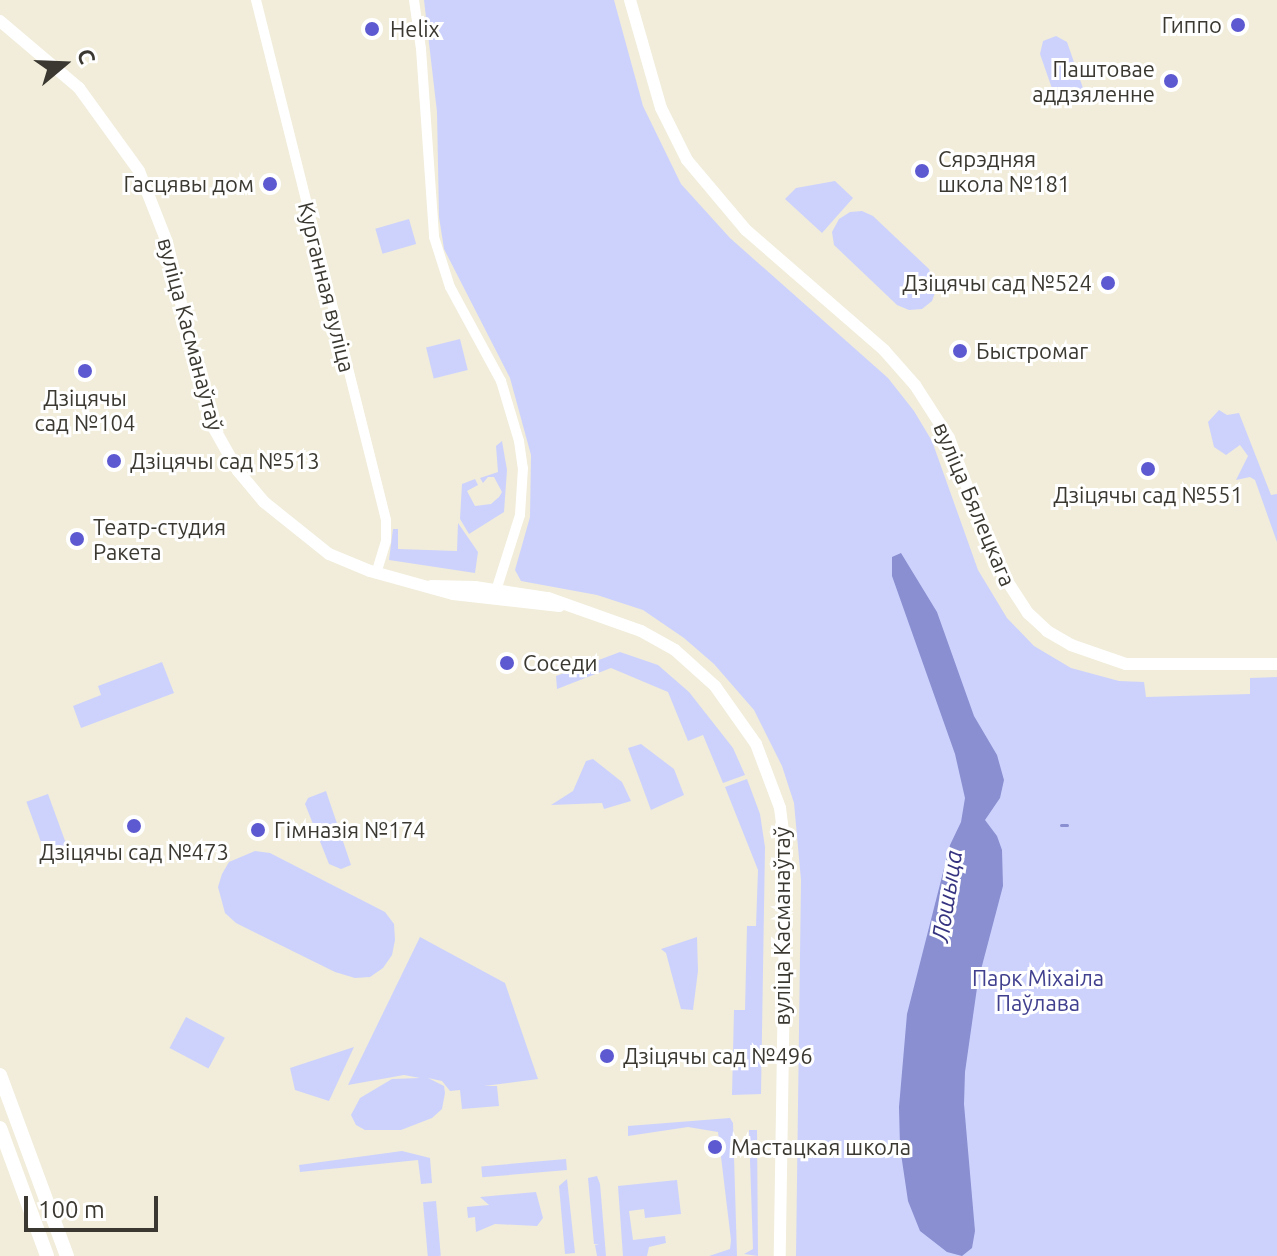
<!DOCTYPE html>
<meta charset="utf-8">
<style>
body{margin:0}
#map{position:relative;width:1277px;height:1256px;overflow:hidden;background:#f1edda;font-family:Ubuntu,sans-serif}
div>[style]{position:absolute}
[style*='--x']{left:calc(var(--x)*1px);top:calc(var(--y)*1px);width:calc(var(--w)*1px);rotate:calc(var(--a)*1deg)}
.green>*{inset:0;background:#cdd2fd;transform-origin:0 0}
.water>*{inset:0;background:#898fd0}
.stream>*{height:3px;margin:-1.5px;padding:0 1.5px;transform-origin:1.5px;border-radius:1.5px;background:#898fd0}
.minor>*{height:10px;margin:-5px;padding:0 5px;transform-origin:5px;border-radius:5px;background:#fff}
.tertiary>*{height:12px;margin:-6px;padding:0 6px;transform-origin:6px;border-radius:6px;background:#fff}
.secondary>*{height:14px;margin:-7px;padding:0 7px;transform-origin:7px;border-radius:7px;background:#fff}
.dots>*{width:22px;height:22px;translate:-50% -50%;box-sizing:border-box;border:4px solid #fff;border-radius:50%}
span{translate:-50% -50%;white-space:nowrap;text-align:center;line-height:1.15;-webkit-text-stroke:6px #fff;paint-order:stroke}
.poi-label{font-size:22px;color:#3a3830}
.right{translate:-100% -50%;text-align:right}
.left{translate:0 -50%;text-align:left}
.street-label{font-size:22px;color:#3a3830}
.park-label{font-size:22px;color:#41408f}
.water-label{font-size:24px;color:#363481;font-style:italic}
.north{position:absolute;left:24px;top:24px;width:80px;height:80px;-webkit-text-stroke:6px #fff;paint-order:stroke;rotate:71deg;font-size:22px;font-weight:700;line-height:32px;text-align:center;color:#3a3830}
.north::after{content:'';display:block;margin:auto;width:28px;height:36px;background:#3a3830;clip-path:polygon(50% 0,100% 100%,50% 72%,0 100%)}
.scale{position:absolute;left:24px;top:1196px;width:134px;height:36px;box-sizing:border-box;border:4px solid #3a3830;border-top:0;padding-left:10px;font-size:24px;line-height:28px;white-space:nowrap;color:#3a3830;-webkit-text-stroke:6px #fff;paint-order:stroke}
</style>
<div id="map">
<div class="green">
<div style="clip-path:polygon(424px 0,614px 0,643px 106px,681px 184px,730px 238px,888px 378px,914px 411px,932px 441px,978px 570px,1007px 618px,1034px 646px,1071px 668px,1119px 681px,1144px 682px,1146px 697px,1250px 694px,1250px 678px,1277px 677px,1277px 1256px,796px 1256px,801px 880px,794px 803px,782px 766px,754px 710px,714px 664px,684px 638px,643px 610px,597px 595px,521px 581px,515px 570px,530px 517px,531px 455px,510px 378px,444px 249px,439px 217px,437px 112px)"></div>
<div style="clip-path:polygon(1056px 36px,1067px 42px,1084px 91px,1081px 98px,1061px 105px,1056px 100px,1040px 54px,1043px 41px)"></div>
<div style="clip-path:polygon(835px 181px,853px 198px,822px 233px,785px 199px,796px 188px)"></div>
<div style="clip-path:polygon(862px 211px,873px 216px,929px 269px,936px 290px,932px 301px,922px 309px,909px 310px,897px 305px,834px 245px,832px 232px,839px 219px,850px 212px)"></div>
<div style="left:409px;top:219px;width:26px;height:35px;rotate:74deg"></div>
<div style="left:460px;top:339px;width:32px;height:35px;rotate:76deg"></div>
<div style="clip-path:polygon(1219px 410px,1227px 415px,1239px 413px,1271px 495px,1277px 494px,1277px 542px,1255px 480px,1250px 477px,1236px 480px,1248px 456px,1240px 445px,1226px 455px,1214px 447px,1208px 422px)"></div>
<div style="clip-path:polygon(502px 441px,507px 470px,504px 512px,469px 534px,460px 519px,462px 484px,475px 479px,478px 485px,467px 491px,475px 506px,491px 504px,499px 497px,502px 492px,494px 477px,488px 477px,483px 483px,480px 478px,498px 472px,496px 446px)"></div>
<div style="clip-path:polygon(458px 523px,478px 552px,475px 573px,389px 560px,393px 529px,398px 529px,398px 549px,457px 551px)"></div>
<div style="clip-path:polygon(620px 652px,658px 665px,689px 692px,733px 748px,745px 775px,723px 783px,703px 735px,688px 741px,668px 692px,611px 668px,557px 689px,556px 676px)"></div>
<div style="clip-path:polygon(162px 662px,174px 693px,81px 728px,73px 706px,101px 695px,98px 686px)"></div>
<div style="clip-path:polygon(641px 744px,674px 769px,684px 795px,651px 810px,628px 748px)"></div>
<div style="clip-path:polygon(593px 759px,622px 782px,631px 801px,604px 809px,602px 803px,551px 805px,573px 791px,586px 761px)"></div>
<div style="clip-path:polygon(747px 779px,760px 814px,765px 847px,761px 1094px,732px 1095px,734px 1010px,745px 1010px,747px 926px,756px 926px,758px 870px,725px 787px)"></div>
<div style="clip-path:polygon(326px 791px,351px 865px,341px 869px,329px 864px,305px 804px,308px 798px)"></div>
<div style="left:48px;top:794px;width:62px;height:23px;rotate:70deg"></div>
<div style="clip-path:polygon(255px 851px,270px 853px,385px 912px,394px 924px,395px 940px,392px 955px,383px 968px,370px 977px,355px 978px,335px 972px,236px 923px,225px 913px,218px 887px,222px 874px,229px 862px)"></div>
<div style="clip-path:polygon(420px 937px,505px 983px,538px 1079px,484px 1086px,497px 1086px,499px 1106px,462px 1109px,460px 1090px,450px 1091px,442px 1081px,428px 1078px,444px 1086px,445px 1093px,442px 1109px,432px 1118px,401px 1130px,365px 1130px,356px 1125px,351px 1115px,360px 1098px,392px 1079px,420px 1078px,404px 1075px,348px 1085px)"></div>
<div style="clip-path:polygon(697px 937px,698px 971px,693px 1010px,681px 1009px,666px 953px,661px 949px)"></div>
<div style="left:186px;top:1017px;width:44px;height:35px;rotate:28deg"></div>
<div style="clip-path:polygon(354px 1047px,329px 1101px,295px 1090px,290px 1068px)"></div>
<div style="clip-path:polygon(730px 1118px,733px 1123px,737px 1256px,709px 1256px,730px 1249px,731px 1240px,718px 1132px,688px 1127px,628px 1136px,628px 1126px)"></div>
<div style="clip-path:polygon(749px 1130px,757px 1130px,758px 1256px,744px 1254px,753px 1249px)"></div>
<div style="clip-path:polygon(402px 1151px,430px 1158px,432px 1183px,421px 1184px,418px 1160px,300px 1172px,299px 1165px)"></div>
<div style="left:566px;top:1159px;width:11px;height:85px;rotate:85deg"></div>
<div style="clip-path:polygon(597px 1176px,600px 1184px,606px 1256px,597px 1256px,595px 1245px,599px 1244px,594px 1244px,588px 1178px)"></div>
<div style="clip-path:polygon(567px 1179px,575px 1253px,565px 1254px,559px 1186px)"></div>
<div style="clip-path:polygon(677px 1180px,681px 1214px,645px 1218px,644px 1209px,629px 1211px,633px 1240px,665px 1236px,666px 1243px,649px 1247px,647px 1256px,623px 1256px,618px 1186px)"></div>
<div style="clip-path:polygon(536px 1192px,543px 1218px,537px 1226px,495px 1224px,476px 1232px,475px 1217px,468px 1218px,467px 1207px,489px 1205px,480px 1197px)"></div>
<div style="left:436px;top:1201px;width:55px;height:13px;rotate:85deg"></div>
</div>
<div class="water">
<div style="clip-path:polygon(901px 553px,937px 612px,974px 716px,997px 755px,1004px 780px,1000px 798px,985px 820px,997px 836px,1002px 850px,1003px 886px,978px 981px,965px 1072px,964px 1104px,975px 1231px,972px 1248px,962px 1256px,947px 1252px,920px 1231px,908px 1201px,900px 1147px,899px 1107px,907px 1014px,950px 845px,961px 822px,965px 798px,955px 754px,892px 576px,892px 557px)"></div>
</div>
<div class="stream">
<div style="--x:1061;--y:825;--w:6;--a:0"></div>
</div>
<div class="minor">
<div style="--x:256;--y:0;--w:536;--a:75.96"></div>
<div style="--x:386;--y:520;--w:21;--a:90"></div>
<div style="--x:386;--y:541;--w:34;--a:107"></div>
<div style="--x:414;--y:0;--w:49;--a:81.9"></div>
<div style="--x:421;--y:49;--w:188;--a:86"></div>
<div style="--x:434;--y:237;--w:52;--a:72.3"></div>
<div style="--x:450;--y:287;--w:107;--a:61.5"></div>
<div style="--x:501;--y:381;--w:63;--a:73.3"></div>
<div style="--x:519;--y:441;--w:27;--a:82"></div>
<div style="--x:523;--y:468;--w:47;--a:93.7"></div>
<div style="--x:520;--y:515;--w:83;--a:107.6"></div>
</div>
<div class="tertiary">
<div style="--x:630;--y:0;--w:112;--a:74"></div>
<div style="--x:661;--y:108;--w:58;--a:63.4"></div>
<div style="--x:687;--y:160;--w:92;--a:49.9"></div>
<div style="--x:746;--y:230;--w:183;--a:41"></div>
<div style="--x:884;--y:350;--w:47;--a:48.5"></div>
<div style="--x:915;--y:385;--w:63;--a:57.3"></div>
<div style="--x:949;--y:438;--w:134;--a:69.5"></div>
<div style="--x:996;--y:564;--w:59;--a:56.9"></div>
<div style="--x:1028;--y:613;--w:26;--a:43"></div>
<div style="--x:1047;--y:631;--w:28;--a:30"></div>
<div style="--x:1071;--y:645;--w:58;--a:19.1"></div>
<div style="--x:1126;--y:664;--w:151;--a:0"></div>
<div style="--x:0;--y:21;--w:104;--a:40.3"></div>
<div style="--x:79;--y:88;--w:102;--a:54.1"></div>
<div style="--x:139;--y:171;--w:76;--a:68.5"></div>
<div style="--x:167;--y:242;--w:130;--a:77.1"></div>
<div style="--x:196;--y:369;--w:64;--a:72.7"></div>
<div style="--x:215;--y:430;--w:47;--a:60.7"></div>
<div style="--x:238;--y:471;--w:40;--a:50"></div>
<div style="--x:264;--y:502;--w:83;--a:38.7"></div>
<div style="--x:329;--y:554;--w:44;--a:22.5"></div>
<div style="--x:370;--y:571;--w:86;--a:15.5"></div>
<div style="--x:453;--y:594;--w:107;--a:6.5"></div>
<div style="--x:431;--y:586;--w:44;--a:1.3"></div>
<div style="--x:475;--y:587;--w:74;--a:8.6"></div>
<div style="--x:548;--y:598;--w:99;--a:19.5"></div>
<div style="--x:641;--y:631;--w:39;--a:29"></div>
<div style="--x:675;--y:650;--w:54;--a:42"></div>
<div style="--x:715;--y:686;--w:71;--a:54.7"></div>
<div style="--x:756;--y:744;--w:68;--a:69.4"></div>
<div style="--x:780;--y:808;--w:47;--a:82.7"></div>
<div style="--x:786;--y:855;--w:401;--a:90.9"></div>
</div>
<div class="secondary">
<div style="--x:0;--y:1075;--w:193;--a:69.7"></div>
<div style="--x:0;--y:1128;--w:136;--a:69.8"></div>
</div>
<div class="dots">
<div style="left:1238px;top:25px;background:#5d59d1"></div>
<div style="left:372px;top:29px;background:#5d59d1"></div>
<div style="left:1171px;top:81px;background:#5d59d1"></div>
<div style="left:922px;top:171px;background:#5d59d1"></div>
<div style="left:270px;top:184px;background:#5d59d1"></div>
<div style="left:1108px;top:283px;background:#5d59d1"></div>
<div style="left:960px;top:351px;background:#5d59d1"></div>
<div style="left:85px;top:371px;background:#5d59d1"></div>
<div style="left:114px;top:461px;background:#5d59d1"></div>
<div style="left:1148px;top:469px;background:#5d59d1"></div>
<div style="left:77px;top:539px;background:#5d59d1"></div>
<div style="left:507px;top:663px;background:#5d59d1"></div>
<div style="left:134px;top:826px;background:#5d59d1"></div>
<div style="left:258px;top:830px;background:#5d59d1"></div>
<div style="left:607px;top:1056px;background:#5d59d1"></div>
<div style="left:715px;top:1147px;background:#5d59d1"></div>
</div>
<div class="poi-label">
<span class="right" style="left:1222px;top:25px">Гиппо</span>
<span class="left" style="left:390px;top:29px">Helix</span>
<span class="right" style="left:1155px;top:81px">Паштовае<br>аддзяленне</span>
<span class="left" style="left:938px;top:171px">Сярэдняя<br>школа №181</span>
<span class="right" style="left:254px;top:184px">Гасцявы дом</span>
<span class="right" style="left:1092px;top:283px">Дзіцячы сад №524</span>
<span class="left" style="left:976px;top:351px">Быстромаг</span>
<span style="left:85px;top:410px">Дзіцячы<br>сад №104</span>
<span class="left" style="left:130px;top:461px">Дзіцячы сад №513</span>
<span style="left:1148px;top:495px">Дзіцячы сад №551</span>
<span class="left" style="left:93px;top:539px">Театр-студия<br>Ракета</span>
<span class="left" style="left:523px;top:663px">Соседи</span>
<span class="left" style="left:274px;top:830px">Гімназія №174</span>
<span style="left:134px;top:852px">Дзіцячы сад №473</span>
<span class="left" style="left:623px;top:1056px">Дзіцячы сад №496</span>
<span class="left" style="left:731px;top:1147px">Мастацкая школа</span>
</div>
<div class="street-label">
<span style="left:327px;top:287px;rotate:76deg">Курганная вуліца</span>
<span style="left:191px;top:334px;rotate:75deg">вуліца Касманаўтаў</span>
<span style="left:975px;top:504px;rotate:67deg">вуліца Бялецкага</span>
<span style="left:782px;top:926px;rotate:-90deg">вуліца Касманаўтаў</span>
</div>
<div class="park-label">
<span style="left:1038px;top:990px">Парк Міхаіла<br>Паўлава</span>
</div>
<div class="water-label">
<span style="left:947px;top:896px;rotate:-81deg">Лошыца</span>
</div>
<div class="north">С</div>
<div class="scale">100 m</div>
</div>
